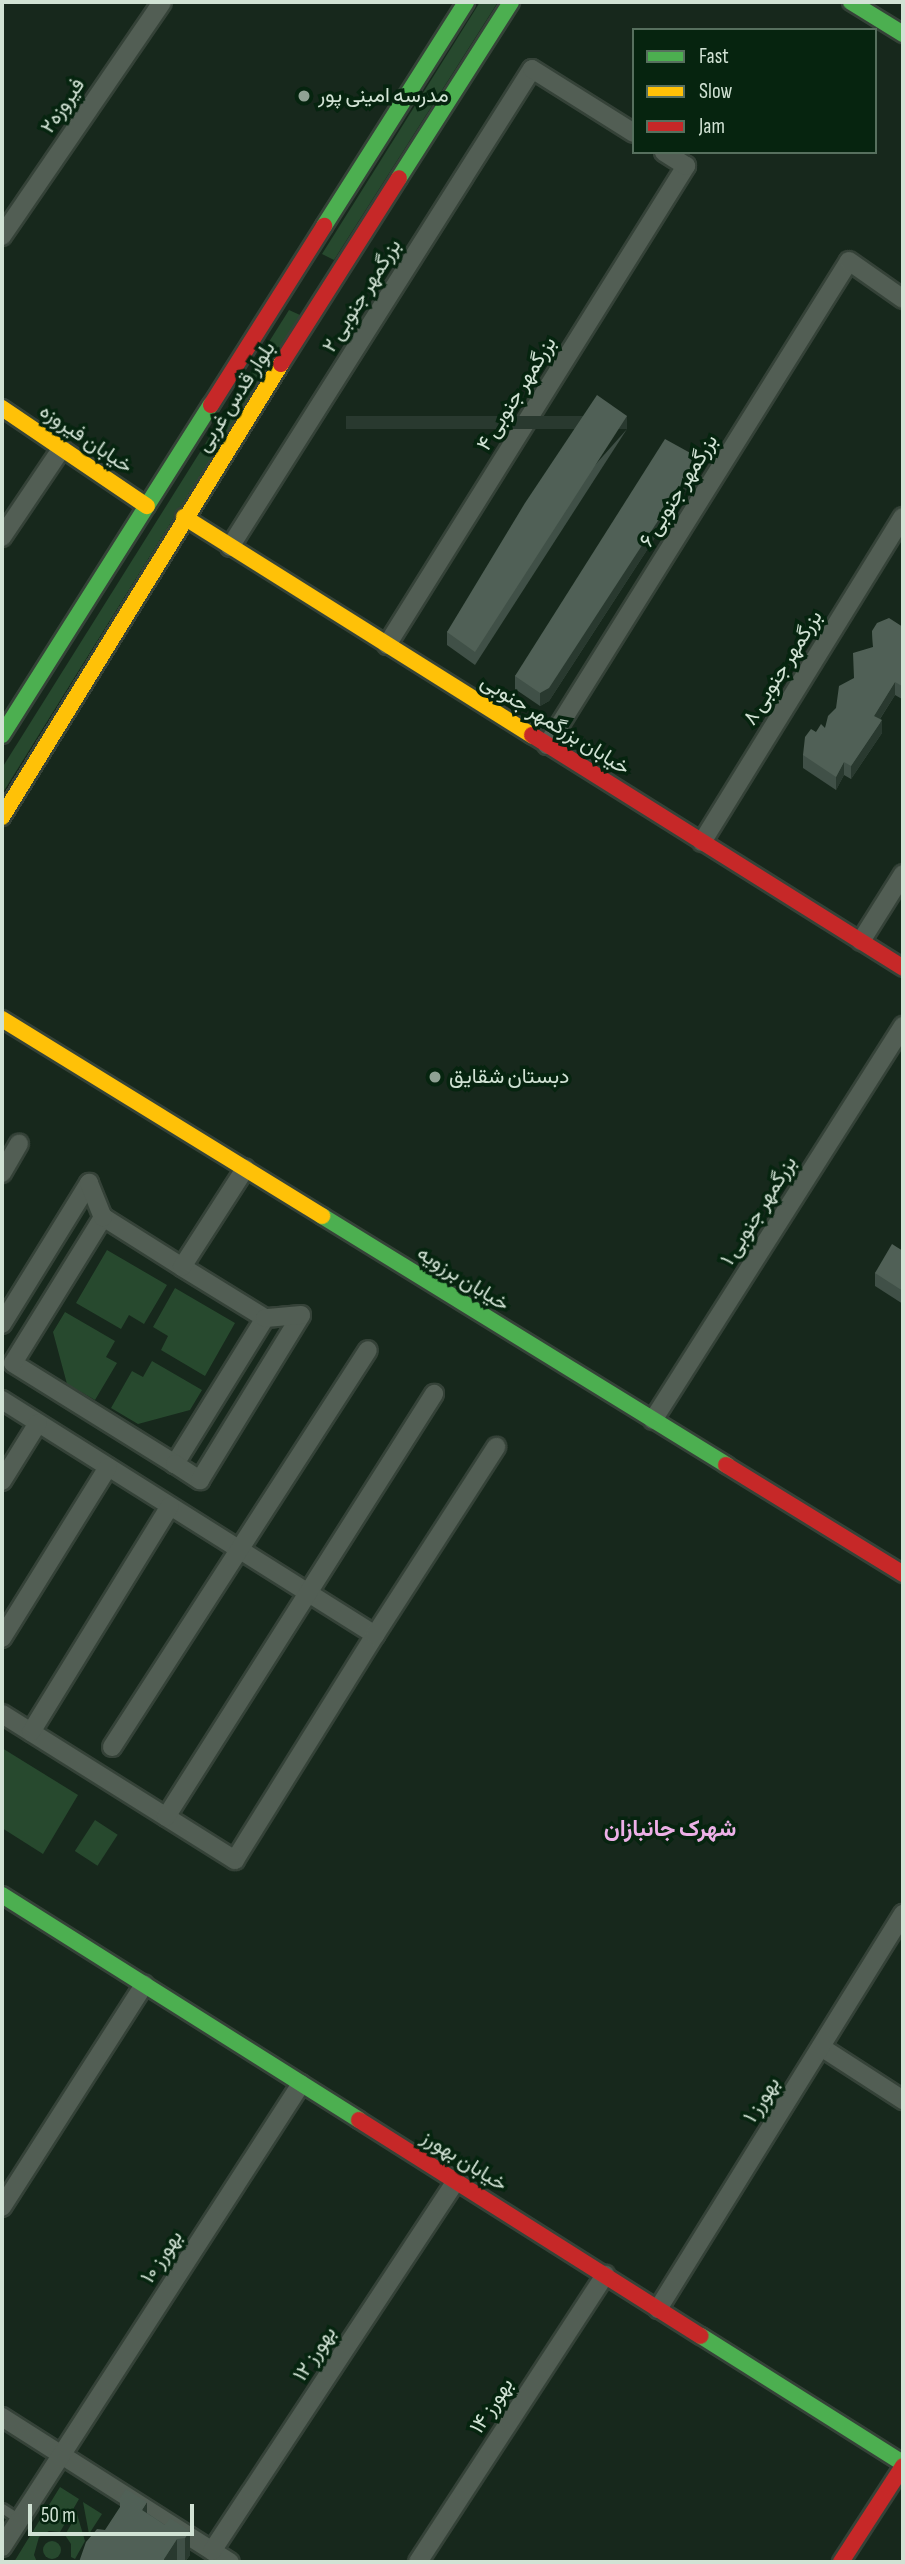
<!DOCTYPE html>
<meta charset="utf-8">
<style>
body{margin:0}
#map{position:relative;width:905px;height:2564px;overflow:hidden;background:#17281c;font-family:"Sofia Sans Condensed",Vazirmatn,sans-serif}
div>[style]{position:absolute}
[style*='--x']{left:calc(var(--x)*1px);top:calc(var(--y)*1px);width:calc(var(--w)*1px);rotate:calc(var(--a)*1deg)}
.green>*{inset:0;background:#27492e;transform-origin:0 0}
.round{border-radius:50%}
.roads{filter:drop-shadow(2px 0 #354238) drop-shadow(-2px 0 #354238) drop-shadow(0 2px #354238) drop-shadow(0 -2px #354238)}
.lane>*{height:9px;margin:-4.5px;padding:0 4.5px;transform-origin:4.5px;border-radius:4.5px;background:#525e54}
.street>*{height:18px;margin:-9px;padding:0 9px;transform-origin:9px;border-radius:9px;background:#525e54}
.fast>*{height:16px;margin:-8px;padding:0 8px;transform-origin:8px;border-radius:8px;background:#4caf50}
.slow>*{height:16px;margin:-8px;padding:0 8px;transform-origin:8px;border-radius:8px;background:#ffc107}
.jam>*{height:16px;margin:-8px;padding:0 8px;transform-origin:8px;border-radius:8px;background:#c62828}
.wall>*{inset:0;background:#405047}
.shaded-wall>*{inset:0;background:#29392f;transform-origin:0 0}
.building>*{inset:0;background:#506056}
.dots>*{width:19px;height:19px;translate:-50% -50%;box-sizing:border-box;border:4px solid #06240f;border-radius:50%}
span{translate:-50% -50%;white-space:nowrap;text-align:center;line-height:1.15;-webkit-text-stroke:7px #06240f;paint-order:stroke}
.poi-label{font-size:21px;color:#d1e2d4}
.left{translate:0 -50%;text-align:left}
.street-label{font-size:21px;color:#d1e2d4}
.neighbourhood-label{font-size:23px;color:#ecb0e7;font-weight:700}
.frame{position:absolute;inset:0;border:4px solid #d1e2d4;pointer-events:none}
.legend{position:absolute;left:632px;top:28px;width:245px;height:126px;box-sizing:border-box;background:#06240f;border:2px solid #57705e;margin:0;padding:9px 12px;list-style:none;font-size:21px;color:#d1e2d4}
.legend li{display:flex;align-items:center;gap:14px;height:35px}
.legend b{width:35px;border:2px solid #57705e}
.scale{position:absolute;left:28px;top:2504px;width:166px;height:32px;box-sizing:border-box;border:4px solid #d1e2d4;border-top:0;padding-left:9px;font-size:21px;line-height:24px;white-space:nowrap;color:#d1e2d4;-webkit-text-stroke:5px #06240f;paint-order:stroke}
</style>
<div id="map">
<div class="green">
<div style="clip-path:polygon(480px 2px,498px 2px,334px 260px,322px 254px)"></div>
<div style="clip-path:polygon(289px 310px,300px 315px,2px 794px,2px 768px)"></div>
<div style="clip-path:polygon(107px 1250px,167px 1285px,144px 1324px,129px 1315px,121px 1329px,76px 1303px)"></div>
<div style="clip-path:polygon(175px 1288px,235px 1323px,205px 1376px,161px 1350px,168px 1336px,153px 1327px)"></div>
<div style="clip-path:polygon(65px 1312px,115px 1341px,106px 1357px,117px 1363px,95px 1400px,67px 1384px,53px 1332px)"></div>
<div style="clip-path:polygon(152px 1361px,202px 1390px,190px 1410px,138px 1424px,111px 1408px,132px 1371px,143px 1377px)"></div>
<div style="clip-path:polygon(2px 1748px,78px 1795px,43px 1854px,2px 1828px)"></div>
<div style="left:95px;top:1820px;width:27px;height:37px;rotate:33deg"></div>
<div style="clip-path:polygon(60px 2487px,79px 2499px,60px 2532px,49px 2531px,39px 2537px,34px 2555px,37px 2562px,14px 2562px)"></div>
<div style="clip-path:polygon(83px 2502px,102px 2514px,89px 2534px)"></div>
<div style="clip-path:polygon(77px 2514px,85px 2541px,75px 2559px,71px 2557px,71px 2544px,65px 2535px)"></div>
<div class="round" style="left:43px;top:2541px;width:18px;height:18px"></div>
</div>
<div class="roads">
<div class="lane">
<div style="--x:2;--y:2508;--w:20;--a:33"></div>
</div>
<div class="street">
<div style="--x:2;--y:236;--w:283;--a:-55.6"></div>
<div style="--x:2;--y:537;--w:107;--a:-56"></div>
<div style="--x:230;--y:547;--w:565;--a:-57.72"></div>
<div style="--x:532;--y:69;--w:120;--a:32.1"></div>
<div style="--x:387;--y:645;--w:565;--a:-58.03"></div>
<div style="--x:686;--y:166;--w:26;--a:-148"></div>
<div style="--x:547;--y:745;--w:570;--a:-58.04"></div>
<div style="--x:849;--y:261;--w:66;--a:35.1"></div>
<div style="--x:702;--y:842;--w:382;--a:-58.3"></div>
<div style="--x:861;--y:941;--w:79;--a:-57.9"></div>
<div style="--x:2;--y:1173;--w:34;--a:-60"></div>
<div style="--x:182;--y:1267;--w:97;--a:31.6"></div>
<div style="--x:265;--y:1318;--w:172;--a:121.7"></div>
<div style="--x:175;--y:1464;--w:191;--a:-148.1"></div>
<div style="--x:13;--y:1363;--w:172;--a:-58.3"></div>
<div style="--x:103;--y:1217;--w:93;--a:32.3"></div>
<div style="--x:182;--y:1267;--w:117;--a:-57.3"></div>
<div style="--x:2;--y:1324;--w:166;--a:-58.3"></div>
<div style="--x:89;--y:1183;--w:37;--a:68"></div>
<div style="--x:2;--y:1400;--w:441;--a:32.2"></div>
<div style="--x:375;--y:1635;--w:265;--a:121.9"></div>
<div style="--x:235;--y:1860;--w:275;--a:-147.9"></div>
<div style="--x:653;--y:1420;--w:467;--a:-57.6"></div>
<div style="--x:175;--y:1464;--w:30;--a:33"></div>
<div style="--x:200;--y:1480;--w:193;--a:-58.5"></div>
<div style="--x:301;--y:1315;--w:36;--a:175"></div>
<div style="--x:2;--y:1481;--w:68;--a:-58.2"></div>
<div style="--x:375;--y:1635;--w:224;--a:-57.2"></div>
<div style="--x:2;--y:1638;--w:201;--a:-58.2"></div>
<div style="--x:31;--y:1732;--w:265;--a:-58.4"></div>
<div style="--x:112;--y:1747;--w:472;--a:-57.2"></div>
<div style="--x:166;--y:1817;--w:501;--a:-57.64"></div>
<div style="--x:821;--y:2047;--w:98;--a:32.9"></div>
<div style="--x:2;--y:2207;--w:264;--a:-57.4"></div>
<div style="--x:658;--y:2309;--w:465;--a:-58.2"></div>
<div style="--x:2;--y:2417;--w:270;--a:32.5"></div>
<div style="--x:2;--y:2547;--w:551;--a:-57.15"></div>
<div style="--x:212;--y:2551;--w:443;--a:-56.6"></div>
<div style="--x:418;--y:2562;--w:343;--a:-56.9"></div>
</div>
<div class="fast">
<div style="--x:851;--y:2;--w:61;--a:31.6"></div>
<div style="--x:399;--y:178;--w:209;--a:-57.5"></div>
<div style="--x:324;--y:226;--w:265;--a:-57.6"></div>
<div style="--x:2;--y:735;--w:391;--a:-57.7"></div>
<div style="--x:322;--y:1216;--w:475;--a:31.6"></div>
<div style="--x:2;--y:1895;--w:422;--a:32.2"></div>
<div style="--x:701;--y:2336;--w:239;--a:32.2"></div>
</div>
<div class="slow">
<div style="--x:2;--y:408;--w:175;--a:34.1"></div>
<div style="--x:184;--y:517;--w:411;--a:32.1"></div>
<div style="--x:2;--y:817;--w:532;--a:-58.37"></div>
<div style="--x:2;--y:1019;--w:376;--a:31.6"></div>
</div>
<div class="jam">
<div style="--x:281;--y:364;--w:220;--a:-57.6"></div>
<div style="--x:211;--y:405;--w:212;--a:-57.7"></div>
<div style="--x:532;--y:735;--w:438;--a:32.1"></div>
<div style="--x:726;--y:1465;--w:208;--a:31.6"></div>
<div style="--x:359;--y:2120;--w:404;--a:32.3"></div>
<div style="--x:841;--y:2562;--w:114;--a:-57.1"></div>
</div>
</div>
<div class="wall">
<div style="clip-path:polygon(627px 429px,475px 665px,447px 645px,447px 632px)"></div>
<div style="clip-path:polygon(695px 476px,549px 701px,540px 706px,515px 689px,515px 676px)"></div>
<div style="clip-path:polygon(903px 627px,902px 699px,895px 695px,880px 719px,882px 733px,851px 779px,844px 775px,836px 790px,803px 768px,803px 755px,816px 732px,825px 728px,873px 647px,872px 631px)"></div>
<div style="clip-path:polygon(903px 1251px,903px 1304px,875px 1286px,875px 1273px)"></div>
<div style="clip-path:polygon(147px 2513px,165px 2525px,190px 2531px,190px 2555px,185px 2562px,79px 2562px,105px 2530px)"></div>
</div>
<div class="shaded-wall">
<div style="left:627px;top:416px;width:13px;height:281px;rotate:90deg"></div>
<div style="clip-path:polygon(695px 464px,695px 476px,549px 701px,540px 706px,540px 693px)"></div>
<div style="clip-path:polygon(895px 682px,895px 695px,874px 728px,874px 716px)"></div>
<div style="clip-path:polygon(882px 720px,882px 733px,851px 779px,851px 766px)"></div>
<div style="clip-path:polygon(844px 762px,844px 775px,836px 790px,836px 777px)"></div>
<div style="clip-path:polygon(147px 2502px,147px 2527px,142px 2510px)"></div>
<div style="clip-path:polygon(190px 2531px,190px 2555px,185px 2562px,185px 2538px)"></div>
<div style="clip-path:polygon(177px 2539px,177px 2562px,164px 2562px,164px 2559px)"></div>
</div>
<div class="building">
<div style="clip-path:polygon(597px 395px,627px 416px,475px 652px,447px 632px,525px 503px)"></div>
<div style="clip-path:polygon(665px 439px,694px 455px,695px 464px,549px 688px,540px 693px,515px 676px)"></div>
<div style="clip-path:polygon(889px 618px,903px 627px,903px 684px,902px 686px,895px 682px,874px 716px,882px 720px,851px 766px,844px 762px,836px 777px,803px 755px,805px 737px,811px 729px,816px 732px,821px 724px,825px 728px,828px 716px,836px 708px,839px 686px,854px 678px,853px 653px,873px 647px,872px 631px,877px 623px)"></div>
<div style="clip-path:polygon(892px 1244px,903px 1251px,903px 1291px,875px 1273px)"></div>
<div style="clip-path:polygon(126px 2489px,147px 2502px,142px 2510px,165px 2525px,170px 2518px,190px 2531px,185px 2538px,177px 2539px,164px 2559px,164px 2562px,79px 2562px,86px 2542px,97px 2529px,105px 2530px,120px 2507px,120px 2498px)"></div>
</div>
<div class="dots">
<div style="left:304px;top:96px;background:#90a194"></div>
<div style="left:435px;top:1077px;background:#90a194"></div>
</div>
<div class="poi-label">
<span class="left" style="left:318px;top:96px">مدرسه امینی پور</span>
<span class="left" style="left:449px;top:1077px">دبستان شقایق</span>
</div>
<div class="street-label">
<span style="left:63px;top:106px;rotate:-56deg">فیروزه۲</span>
<span style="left:362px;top:296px;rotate:-58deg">بزرگمهر جنوبی ۲</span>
<span style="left:517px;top:394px;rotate:-58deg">بزرگمهر جنوبی ۴</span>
<span style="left:236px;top:397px;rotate:-57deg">بلوار قدس غربی</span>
<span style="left:86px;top:439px;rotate:34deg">خیابان فیروزه</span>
<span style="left:679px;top:491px;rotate:-58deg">بزرگمهر جنوبی ۶</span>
<span style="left:783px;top:668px;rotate:-58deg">بزرگمهر جنوبی ۸</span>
<span style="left:555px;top:725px;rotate:32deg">خیابان بزرگمهر جنوبی</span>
<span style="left:759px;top:1211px;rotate:-58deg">بزرگمهر جنوبی ۱</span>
<span style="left:463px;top:1279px;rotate:32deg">خیابان برزویه</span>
<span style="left:762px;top:2100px;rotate:-58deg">بهورز ۱</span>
<span style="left:464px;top:2161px;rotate:32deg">خیابان بهورز</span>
<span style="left:162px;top:2257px;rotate:-57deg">بهورز ۱۰</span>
<span style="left:315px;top:2354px;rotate:-57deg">بهورز ۱۲</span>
<span style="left:492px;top:2406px;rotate:-57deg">بهورز ۱۴</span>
</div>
<div class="neighbourhood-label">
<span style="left:670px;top:1829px">شهرک جانبازان</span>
</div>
<div class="frame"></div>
<ul class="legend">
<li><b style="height:9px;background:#4caf50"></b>Fast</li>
<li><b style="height:9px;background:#ffc107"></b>Slow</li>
<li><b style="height:9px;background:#c62828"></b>Jam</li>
</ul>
<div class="scale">50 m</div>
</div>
